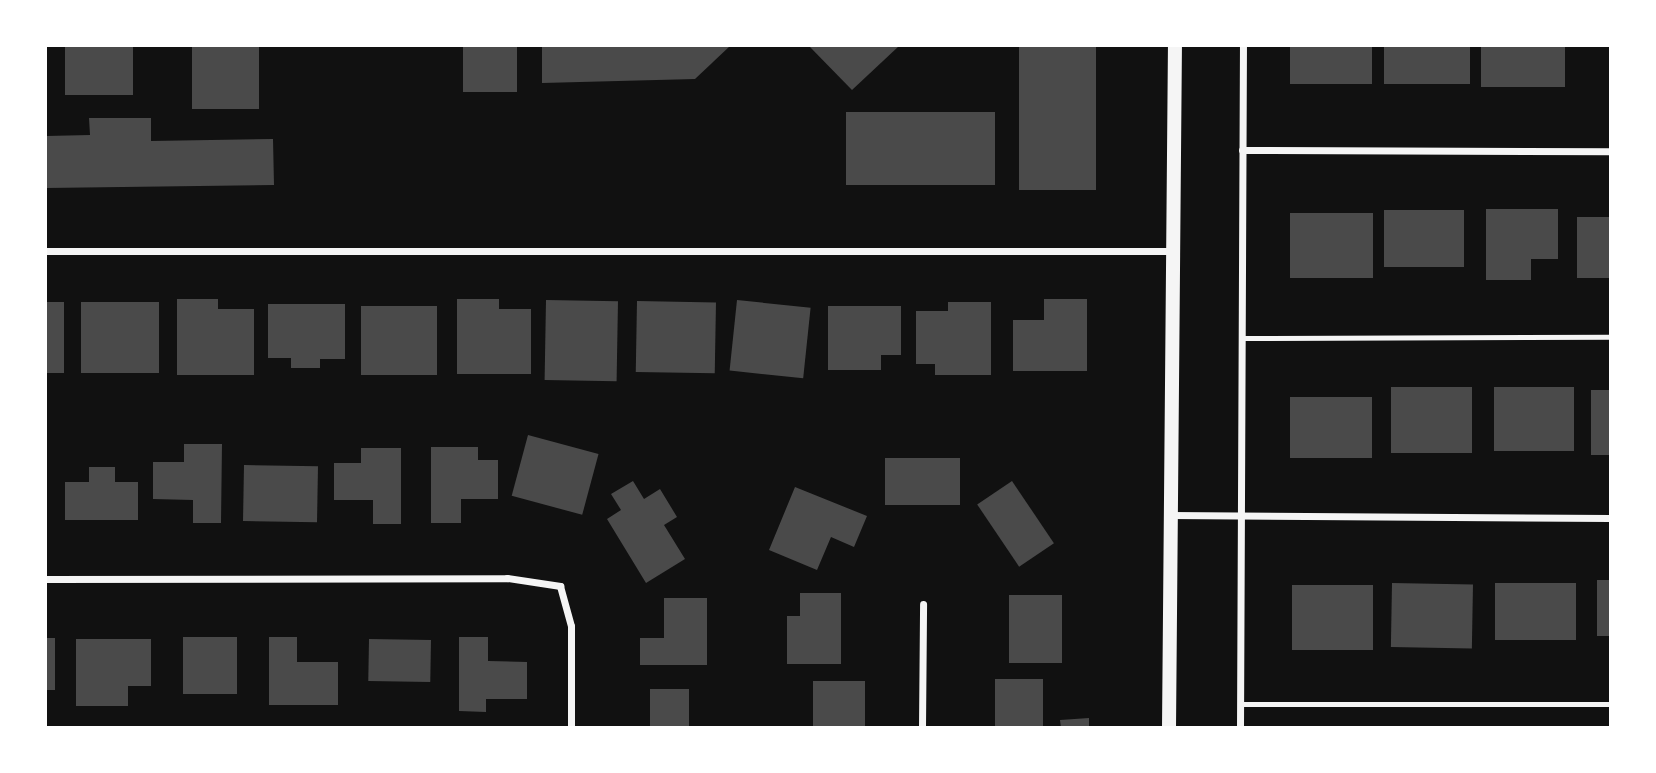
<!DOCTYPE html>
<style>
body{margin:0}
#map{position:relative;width:1656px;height:773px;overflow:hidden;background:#111;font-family:Spectral,serif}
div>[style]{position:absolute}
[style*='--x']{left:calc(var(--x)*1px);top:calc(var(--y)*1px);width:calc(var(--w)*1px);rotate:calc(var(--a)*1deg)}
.building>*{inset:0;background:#4a4a4a;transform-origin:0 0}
.service>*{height:5px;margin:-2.5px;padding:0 2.5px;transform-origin:2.5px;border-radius:2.5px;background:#f5f5f5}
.minor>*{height:7px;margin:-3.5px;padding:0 3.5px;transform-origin:3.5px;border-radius:3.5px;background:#f5f5f5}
.secondary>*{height:14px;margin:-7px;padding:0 7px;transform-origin:7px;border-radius:7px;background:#f5f5f5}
span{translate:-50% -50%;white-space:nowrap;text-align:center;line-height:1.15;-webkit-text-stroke:6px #fff;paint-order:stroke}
.frame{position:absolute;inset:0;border:47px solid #fff;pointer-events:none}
</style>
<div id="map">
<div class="building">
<div style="left:65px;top:46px;width:68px;height:49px"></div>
<div style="left:192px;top:46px;width:67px;height:63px"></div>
<div style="left:463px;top:46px;width:54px;height:46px"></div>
<div style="clip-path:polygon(542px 46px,730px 46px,695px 79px,542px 83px)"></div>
<div style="clip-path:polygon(809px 46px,899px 46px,852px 90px)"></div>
<div style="left:1019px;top:46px;width:77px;height:144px"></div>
<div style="left:1290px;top:46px;width:82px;height:38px"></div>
<div style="left:1384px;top:46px;width:86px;height:38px"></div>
<div style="left:1481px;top:46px;width:84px;height:41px"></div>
<div style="left:846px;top:112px;width:149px;height:73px"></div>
<div style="clip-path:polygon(89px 118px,151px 118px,151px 141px,273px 139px,274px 185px,46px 188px,46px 136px,90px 135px)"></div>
<div style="clip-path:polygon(1486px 209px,1558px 209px,1558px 259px,1531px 259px,1531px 280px,1486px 280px)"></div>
<div style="left:1384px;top:210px;width:80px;height:57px"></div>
<div style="left:1290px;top:213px;width:83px;height:65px"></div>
<div style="left:1577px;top:217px;width:33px;height:61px"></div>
<div style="clip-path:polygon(177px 299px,218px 299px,218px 309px,254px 309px,254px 375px,177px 375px)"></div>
<div style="clip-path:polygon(457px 299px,499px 299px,499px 309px,531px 309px,531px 374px,457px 374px)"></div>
<div style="clip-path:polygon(1044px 299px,1087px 299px,1087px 371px,1013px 371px,1013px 320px,1044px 320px)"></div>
<div style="left:546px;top:300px;width:72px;height:80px;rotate:1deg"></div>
<div style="left:737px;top:300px;width:74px;height:71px;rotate:6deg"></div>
<div style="left:637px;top:301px;width:79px;height:71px;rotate:1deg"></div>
<div style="left:46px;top:302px;width:18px;height:71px"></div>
<div style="left:81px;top:302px;width:78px;height:71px"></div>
<div style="clip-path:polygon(948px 302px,991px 302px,991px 375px,935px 375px,935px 364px,916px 364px,916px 311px,948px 311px)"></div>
<div style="clip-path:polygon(268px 304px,345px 304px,345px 359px,320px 359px,320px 368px,291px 368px,291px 358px,268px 358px)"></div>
<div style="left:361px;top:306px;width:76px;height:69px"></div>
<div style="clip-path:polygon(828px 306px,901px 306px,901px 355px,881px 355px,881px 370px,828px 370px)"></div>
<div style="left:1391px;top:387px;width:81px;height:66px"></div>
<div style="left:1494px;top:387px;width:80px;height:64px"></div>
<div style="left:1591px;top:390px;width:19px;height:65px"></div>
<div style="left:1290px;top:397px;width:82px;height:61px"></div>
<div style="left:528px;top:435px;width:73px;height:63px;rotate:15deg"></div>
<div style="clip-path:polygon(184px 444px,222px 444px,221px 523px,193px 523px,193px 500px,153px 499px,153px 462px,184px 462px)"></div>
<div style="clip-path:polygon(431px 447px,478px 447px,478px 460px,498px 460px,498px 499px,461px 499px,461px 523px,431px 523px)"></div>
<div style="clip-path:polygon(361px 448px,401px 448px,401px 524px,373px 524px,373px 500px,334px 500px,334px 463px,361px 463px)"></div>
<div style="left:885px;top:458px;width:75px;height:47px"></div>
<div style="left:244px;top:465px;width:74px;height:56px;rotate:1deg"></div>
<div style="clip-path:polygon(89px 467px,115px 467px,115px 482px,138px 482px,138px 520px,65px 520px,65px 482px,89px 482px)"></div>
<div style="clip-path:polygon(633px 481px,644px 499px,660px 489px,677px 517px,664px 525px,685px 559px,646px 583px,607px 519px,621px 510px,611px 494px)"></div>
<div style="left:1012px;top:481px;width:75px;height:42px;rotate:56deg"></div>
<div style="clip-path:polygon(795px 487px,867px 516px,854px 547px,831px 537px,817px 570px,769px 550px)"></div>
<div style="left:1597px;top:580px;width:13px;height:56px"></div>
<div style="left:1392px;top:583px;width:81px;height:64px;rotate:1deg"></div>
<div style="left:1495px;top:583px;width:81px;height:57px"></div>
<div style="left:1292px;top:585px;width:81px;height:65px"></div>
<div style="clip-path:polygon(800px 593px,841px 593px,841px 664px,787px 664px,787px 616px,800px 616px)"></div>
<div style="left:1009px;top:595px;width:53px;height:68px"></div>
<div style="clip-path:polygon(664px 598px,707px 598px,707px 665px,640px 665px,640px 638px,664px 638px)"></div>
<div style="left:183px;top:637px;width:54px;height:57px"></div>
<div style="clip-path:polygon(269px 637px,297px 637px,297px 662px,338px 662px,338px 705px,269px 705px)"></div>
<div style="clip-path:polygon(459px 637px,488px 637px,488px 661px,527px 662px,527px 699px,486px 699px,486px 712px,459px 711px)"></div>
<div style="left:46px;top:638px;width:9px;height:52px"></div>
<div style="clip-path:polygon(76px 639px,151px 639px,151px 686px,128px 686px,128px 706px,76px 706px)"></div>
<div style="left:369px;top:639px;width:62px;height:42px;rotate:1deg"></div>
<div style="left:995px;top:679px;width:48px;height:49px"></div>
<div style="left:813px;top:681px;width:52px;height:47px"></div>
<div style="left:650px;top:689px;width:39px;height:39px"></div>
<div style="clip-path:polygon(1089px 718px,1089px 728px,1061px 728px,1060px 720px)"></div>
</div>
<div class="service">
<div style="--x:1242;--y:338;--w:368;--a:-0.2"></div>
<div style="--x:1240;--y:704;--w:370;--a:0"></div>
</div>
<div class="minor">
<div style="--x:1242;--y:150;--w:368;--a:0.2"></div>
<div style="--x:46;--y:251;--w:1126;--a:0"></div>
<div style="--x:1170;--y:515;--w:440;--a:0.4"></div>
<div style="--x:46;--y:579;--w:461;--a:-0.1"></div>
<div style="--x:507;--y:578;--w:54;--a:8.6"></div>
<div style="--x:560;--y:586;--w:41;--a:74.6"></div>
<div style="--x:571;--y:626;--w:102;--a:90"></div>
<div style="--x:922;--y:728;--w:124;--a:-89.5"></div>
<div style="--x:1240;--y:728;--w:682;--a:-89.75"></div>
</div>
<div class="secondary">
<div style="--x:1169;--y:728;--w:682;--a:-89.5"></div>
</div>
<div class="frame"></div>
</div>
